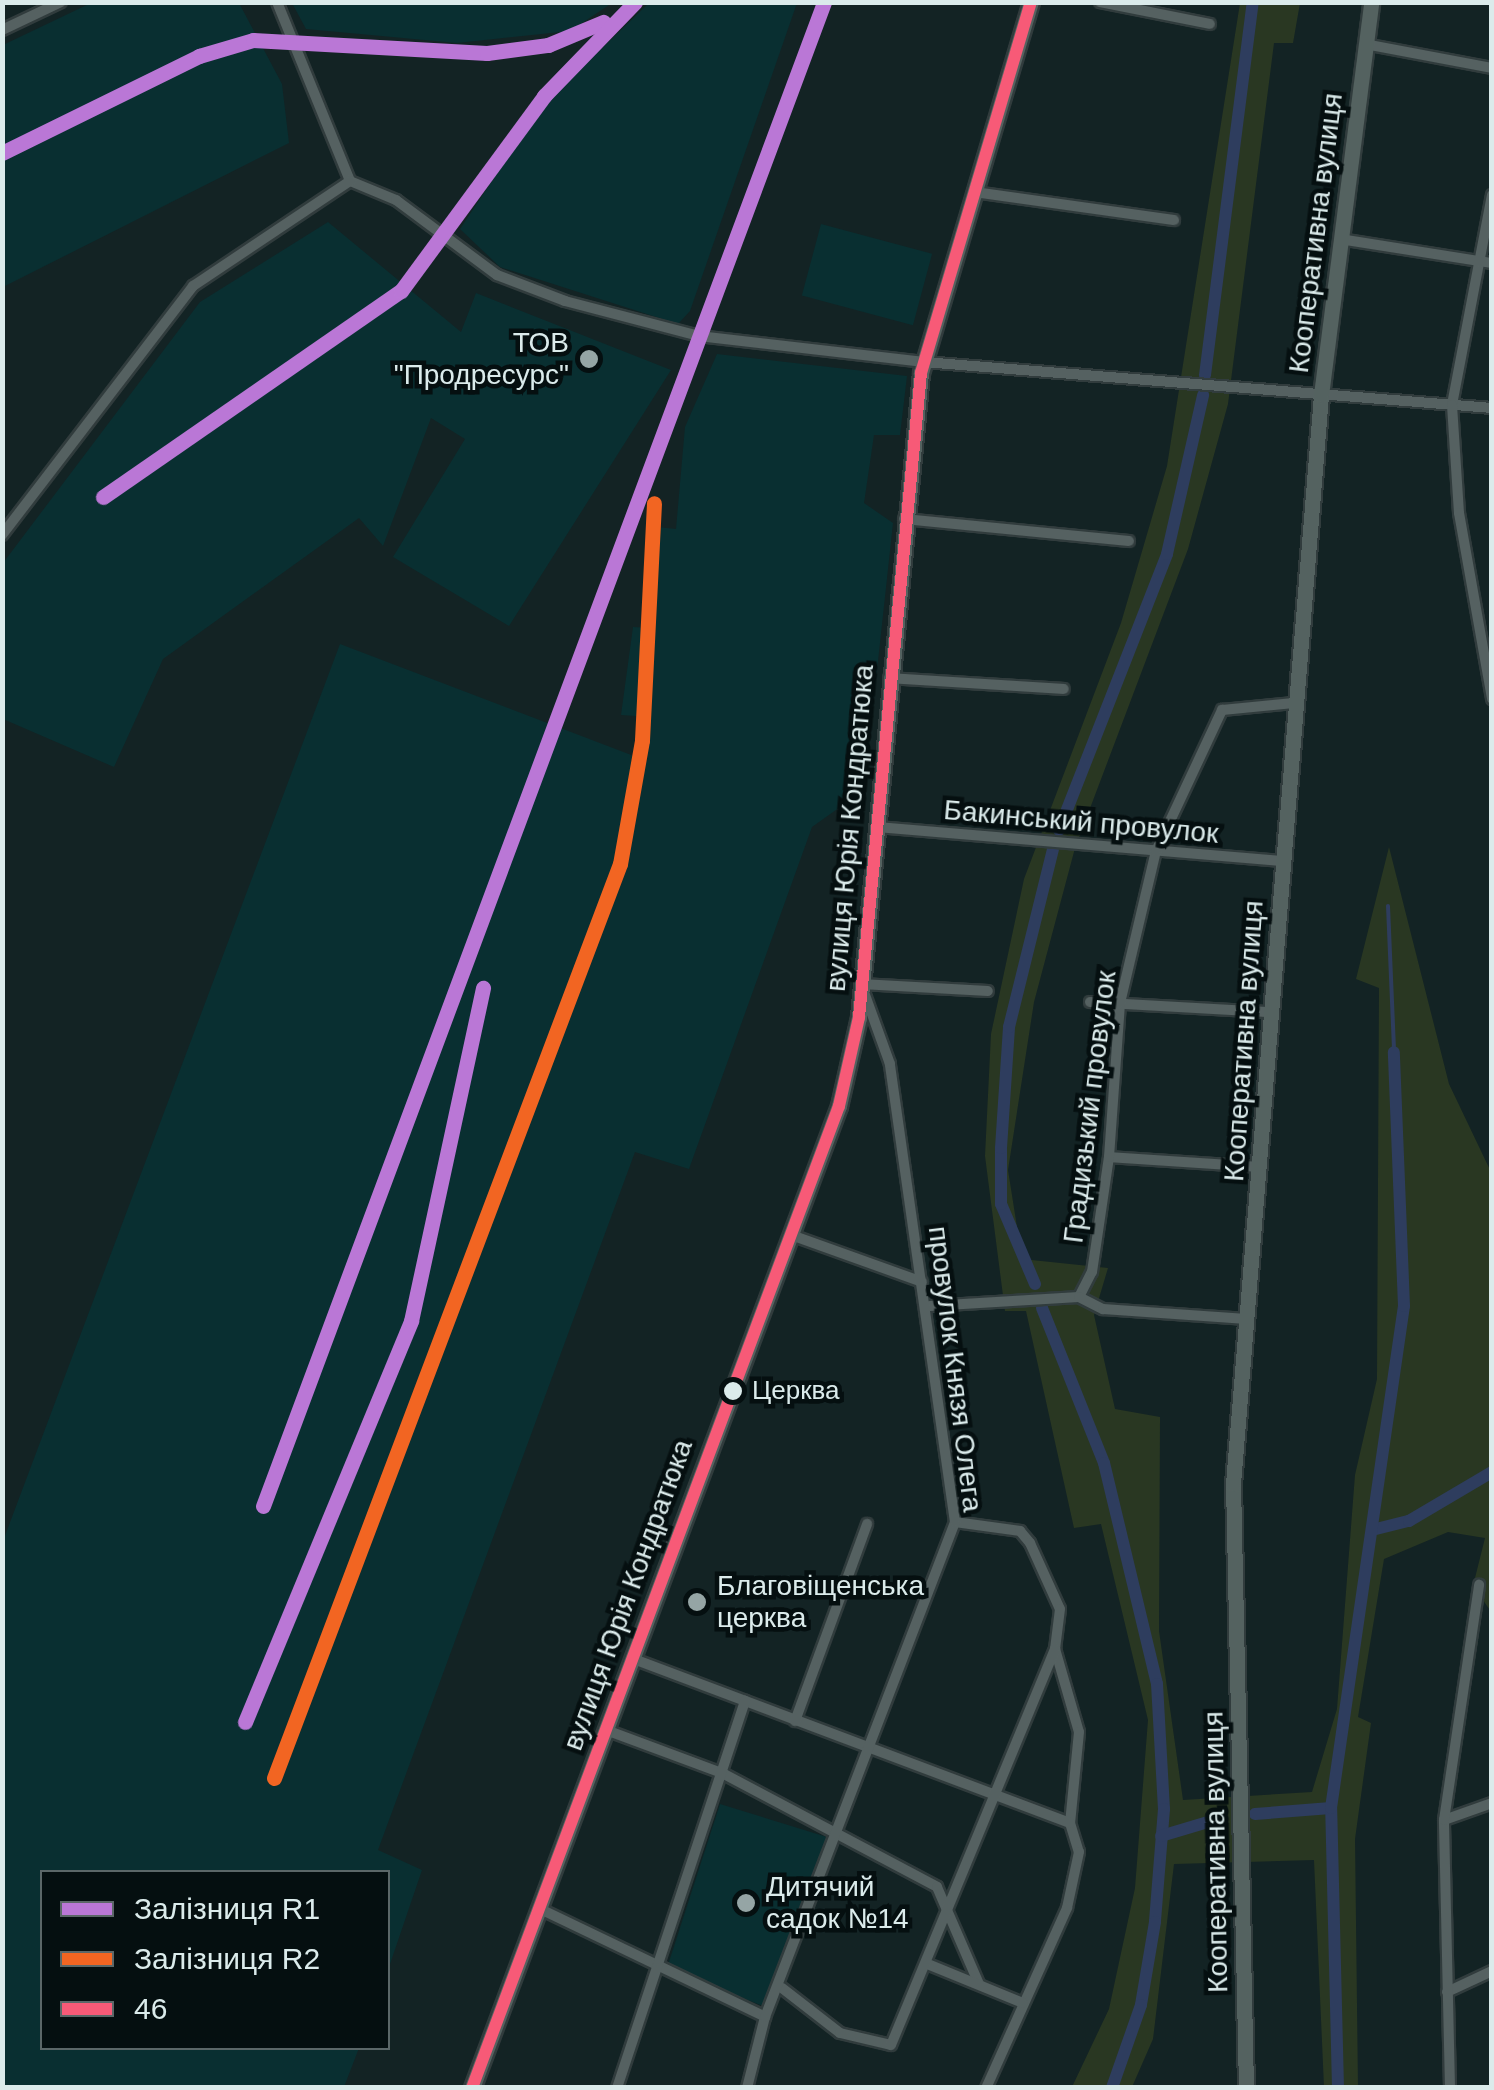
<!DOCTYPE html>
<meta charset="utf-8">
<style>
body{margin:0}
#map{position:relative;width:1494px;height:2090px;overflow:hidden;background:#132324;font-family:Arial,sans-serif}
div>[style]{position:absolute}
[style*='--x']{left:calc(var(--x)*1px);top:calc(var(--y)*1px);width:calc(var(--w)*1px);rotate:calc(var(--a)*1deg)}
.built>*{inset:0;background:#092f31;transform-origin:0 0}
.green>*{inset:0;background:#293722}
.stream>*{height:4px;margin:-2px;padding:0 2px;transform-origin:2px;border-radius:2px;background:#2e3d5e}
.canal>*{height:12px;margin:-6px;padding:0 6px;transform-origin:6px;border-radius:6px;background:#2e3d5e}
.roads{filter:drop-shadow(2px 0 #313c3d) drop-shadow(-2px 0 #313c3d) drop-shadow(0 2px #313c3d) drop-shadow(0 -2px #313c3d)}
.street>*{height:10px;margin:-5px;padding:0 5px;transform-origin:5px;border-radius:5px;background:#556161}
.secondary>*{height:15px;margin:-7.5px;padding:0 7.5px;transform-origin:7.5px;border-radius:7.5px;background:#546260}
.bus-1>*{height:12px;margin:-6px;padding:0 6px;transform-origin:6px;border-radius:6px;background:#f75a77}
.rail-1>*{height:15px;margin:-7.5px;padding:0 7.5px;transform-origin:7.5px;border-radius:7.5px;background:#ba77d6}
.rail-2>*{height:15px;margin:-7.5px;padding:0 7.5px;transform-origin:7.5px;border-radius:7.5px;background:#f26522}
.dots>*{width:28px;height:28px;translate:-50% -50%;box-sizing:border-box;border:5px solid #050f10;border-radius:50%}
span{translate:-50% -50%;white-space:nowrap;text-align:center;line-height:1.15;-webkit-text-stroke:9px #050f10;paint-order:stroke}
.bus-label{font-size:26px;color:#dbebeb}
.left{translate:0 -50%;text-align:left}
.street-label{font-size:28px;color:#dbebeb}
.poi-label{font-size:28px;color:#dbebeb}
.right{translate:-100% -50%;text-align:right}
.frame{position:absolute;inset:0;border:5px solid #dbebeb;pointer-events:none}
.legend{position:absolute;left:40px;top:1870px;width:350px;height:180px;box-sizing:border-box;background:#050f10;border:2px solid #5b6768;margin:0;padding:12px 18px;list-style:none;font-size:30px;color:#dbebeb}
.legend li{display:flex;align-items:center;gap:20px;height:50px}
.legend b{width:50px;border:2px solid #5b6768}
</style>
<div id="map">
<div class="built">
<div style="clip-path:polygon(91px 3px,239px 3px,282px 84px,289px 143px,3px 287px,3px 45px)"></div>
<div style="clip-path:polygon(292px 3px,612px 3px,570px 31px,457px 43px,306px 29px)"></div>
<div style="clip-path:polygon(649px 3px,797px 3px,690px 311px,678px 324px,500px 267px,460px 229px,542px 106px)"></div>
<div style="clip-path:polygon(328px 222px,461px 332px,476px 293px,671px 370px,509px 626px,393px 557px,465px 439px,431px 418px,383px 546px,359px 518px,163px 659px,114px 767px,3px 719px,3px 563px,200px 302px)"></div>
<div style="left:821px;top:224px;width:115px;height:74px;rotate:15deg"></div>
<div style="clip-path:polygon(717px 354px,907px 376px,900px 435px,874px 435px,864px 503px,893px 523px,864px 790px,812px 827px,689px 1169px,635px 1152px,378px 1850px,422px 1870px,388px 1970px,388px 1872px,42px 1872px,42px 2048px,359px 2048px,344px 2087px,3px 2087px,3px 1541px,340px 644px,647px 761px,650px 717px,621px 715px,633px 627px,652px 628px,657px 527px,676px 529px,685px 427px)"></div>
<div style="clip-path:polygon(720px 1804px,830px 1838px,763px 2006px,667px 1968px)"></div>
</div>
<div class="green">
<div style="clip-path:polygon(1240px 3px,1300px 3px,1293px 43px,1274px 43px,1228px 404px,1188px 549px,1075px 848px,1034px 1002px,1008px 1170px,1022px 1259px,1108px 1268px,1094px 1315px,1115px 1409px,1160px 1417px,1159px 1631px,1183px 1800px,1312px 1792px,1337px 1709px,1355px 1475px,1377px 1379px,1379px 988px,1356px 979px,1389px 847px,1449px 1084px,1491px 1172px,1492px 1613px,1473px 1586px,1485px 1538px,1448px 1532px,1384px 1559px,1358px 1717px,1371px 1723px,1355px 1839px,1358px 2087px,1324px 2087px,1314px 1860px,1174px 1864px,1153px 2039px,1132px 2087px,1072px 2087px,1109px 2009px,1135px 1888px,1148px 1720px,1101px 1524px,1074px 1528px,1026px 1311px,1005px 1311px,985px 1156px,991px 1034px,1024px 879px,1121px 623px,1167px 466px)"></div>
</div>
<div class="stream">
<div style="--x:1388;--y:906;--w:146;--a:87.6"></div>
</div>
<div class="canal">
<div style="--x:1205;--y:375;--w:376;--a:-82.7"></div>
<div style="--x:1059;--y:830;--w:296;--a:-68.6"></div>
<div style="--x:1167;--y:554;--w:163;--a:-77.2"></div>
<div style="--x:1035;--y:1284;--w:87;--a:-113"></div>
<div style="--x:1001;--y:1204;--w:56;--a:-90"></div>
<div style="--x:1001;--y:1148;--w:121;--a:-86.2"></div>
<div style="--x:1009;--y:1027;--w:183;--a:-76.1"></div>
<div style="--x:1042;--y:1308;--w:167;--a:68.2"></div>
<div style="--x:1104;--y:1463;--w:227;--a:76.5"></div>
<div style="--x:1157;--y:1684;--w:125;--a:86.8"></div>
<div style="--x:1164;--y:1809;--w:113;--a:94.6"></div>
<div style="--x:1155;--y:1922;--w:84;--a:99.6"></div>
<div style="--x:1141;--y:2005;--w:88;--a:109.3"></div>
<div style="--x:1376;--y:1529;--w:34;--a:-14"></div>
<div style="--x:1409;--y:1521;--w:96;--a:-30.6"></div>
<div style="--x:1255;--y:1814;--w:76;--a:-4.5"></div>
<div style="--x:1161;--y:1836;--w:63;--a:-16.7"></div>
<div style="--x:1338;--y:2088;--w:280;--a:-91.4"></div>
<div style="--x:1331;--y:1808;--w:507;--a:-81.73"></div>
<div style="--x:1404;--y:1306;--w:254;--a:-92.3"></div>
</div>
<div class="roads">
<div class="street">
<div style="--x:277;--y:2;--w:193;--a:67.8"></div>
<div style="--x:350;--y:181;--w:50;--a:22.4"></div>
<div style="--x:396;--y:200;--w:126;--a:36.6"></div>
<div style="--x:497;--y:275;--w:73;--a:20.9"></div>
<div style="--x:565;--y:301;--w:138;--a:14.6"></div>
<div style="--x:699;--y:336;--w:226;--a:6.6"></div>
<div style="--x:924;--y:362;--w:570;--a:4.63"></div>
<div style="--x:1100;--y:2;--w:112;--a:11.3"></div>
<div style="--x:2;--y:30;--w:65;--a:-25.4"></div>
<div style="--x:1365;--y:44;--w:129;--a:10.7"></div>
<div style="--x:974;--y:192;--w:202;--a:8"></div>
<div style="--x:1492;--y:195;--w:214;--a:100.8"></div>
<div style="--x:1452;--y:405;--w:108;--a:86.3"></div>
<div style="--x:1459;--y:513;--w:189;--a:79.9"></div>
<div style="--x:1340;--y:239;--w:154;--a:9"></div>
<div style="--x:904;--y:519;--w:226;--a:5.6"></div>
<div style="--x:2;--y:535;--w:314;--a:-52.5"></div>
<div style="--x:193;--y:286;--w:189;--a:-33.8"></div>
<div style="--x:889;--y:678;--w:175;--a:3.6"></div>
<div style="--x:876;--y:827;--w:408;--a:4.8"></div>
<div style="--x:1090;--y:1002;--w:181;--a:3.2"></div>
<div style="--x:1109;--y:1157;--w:150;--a:3.8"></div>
<div style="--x:791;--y:1235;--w:139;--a:19.7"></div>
<div style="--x:1079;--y:1297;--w:28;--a:-63"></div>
<div style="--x:1092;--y:1272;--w:116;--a:-81.6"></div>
<div style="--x:1109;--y:1157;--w:154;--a:-85.9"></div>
<div style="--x:1120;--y:1003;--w:156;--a:-76.7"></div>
<div style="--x:1156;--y:851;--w:156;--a:-64.9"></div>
<div style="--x:1222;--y:710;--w:72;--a:-5.6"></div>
<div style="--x:930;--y:1306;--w:149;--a:-3.5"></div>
<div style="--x:1079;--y:1297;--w:27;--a:27"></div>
<div style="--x:1103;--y:1309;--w:144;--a:4"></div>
<div style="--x:955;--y:1522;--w:66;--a:7.9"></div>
<div style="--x:1020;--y:1531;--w:16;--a:50"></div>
<div style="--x:1030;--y:1543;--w:72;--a:65.6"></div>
<div style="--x:1060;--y:1609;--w:40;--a:97.1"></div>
<div style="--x:1055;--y:1649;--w:86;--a:73.9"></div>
<div style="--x:1079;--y:1732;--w:91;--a:95.6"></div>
<div style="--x:1070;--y:1823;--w:30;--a:73"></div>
<div style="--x:1079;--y:1852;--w:57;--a:102.1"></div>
<div style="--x:1067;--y:1908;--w:197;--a:114.2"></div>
<div style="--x:631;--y:1658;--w:469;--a:20.6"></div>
<div style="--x:795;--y:1721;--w:210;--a:-69.9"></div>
<div style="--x:606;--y:1730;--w:126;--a:20.4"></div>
<div style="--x:724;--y:1774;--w:241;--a:27.9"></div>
<div style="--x:937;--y:1887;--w:106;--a:66.6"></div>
<div style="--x:1444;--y:1820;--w:51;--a:-19.5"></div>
<div style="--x:538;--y:1908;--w:252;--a:25.6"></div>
<div style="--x:930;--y:1965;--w:100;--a:22.2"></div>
<div style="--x:782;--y:1988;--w:73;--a:37.8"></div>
<div style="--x:840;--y:2033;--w:52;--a:13.2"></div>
<div style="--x:891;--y:2045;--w:429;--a:-67.5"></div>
<div style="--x:1447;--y:1992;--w:50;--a:-25"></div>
<div style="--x:617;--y:2088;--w:408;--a:-71.7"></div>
<div style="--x:747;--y:2088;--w:73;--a:-75.8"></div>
<div style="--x:765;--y:2017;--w:530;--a:-69"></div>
<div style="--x:955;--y:1522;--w:463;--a:-98.1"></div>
<div style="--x:890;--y:1064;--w:85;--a:-109.9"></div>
<div style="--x:861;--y:984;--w:127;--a:3.2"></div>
<div style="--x:1450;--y:2088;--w:268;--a:-91.3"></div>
<div style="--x:1444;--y:1820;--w:238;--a:-81.5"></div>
</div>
<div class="secondary">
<div style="--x:472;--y:2088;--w:1048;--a:-69.51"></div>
<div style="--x:839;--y:1106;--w:91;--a:-77.3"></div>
<div style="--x:859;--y:1017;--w:647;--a:-84.5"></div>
<div style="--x:921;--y:373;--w:387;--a:-73.5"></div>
<div style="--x:1246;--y:2088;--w:604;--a:-91.23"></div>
<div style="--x:1233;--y:1484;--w:1093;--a:-85.38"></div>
<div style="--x:1321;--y:395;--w:396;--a:-82.7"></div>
</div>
</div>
<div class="bus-1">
<div style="--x:472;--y:2088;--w:1048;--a:-69.51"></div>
<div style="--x:839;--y:1106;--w:91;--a:-77.3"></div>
<div style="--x:859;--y:1017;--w:647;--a:-84.5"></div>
<div style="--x:921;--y:373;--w:387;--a:-73.5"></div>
</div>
<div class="rail-1">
<div style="--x:2;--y:153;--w:220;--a:-26.2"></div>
<div style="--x:199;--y:56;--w:56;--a:-16.5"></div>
<div style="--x:253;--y:40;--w:234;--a:3.2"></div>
<div style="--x:487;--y:53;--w:62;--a:-7.5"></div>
<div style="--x:548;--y:45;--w:60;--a:-22.7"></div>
<div style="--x:103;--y:497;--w:362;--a:-34.7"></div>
<div style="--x:401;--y:291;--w:242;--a:-53.7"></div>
<div style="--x:544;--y:96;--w:131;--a:-45.9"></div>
<div style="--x:263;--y:1506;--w:1605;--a:-69.54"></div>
<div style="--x:245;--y:1722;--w:434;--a:-67.5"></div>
<div style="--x:411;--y:1321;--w:341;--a:-77.8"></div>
</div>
<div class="rail-2">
<div style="--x:274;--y:1778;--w:977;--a:-69.27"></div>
<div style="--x:620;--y:864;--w:126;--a:-79.9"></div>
<div style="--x:642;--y:740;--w:237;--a:-87.1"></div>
</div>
<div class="dots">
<div style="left:589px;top:359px;background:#95a5a5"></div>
<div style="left:733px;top:1391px;background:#dbebeb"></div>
<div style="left:697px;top:1602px;background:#95a5a5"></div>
<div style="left:746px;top:1903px;background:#95a5a5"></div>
</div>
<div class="bus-label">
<span class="left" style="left:752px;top:1391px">Церква</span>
</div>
<div class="street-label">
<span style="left:1316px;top:233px;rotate:-83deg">Кооперативна вулиця</span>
<span style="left:1081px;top:822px;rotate:5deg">Бакинський провулок</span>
<span style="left:850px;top:828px;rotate:-85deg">вулиця Юрія Кондратюка</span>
<span style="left:1244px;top:1041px;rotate:-86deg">Кооперативна вулиця</span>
<span style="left:1090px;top:1107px;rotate:-83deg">Градизький провулок</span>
<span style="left:955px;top:1369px;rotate:83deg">провулок Князя Олега</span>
<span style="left:628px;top:1595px;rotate:-70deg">вулиця Юрія Кондратюка</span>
<span style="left:1216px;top:1852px;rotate:-91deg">Кооперативна вулиця</span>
</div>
<div class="poi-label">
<span class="right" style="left:569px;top:359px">ТОВ<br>"Продресурс"</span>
<span class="left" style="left:717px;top:1602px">Благовіщенська<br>церква</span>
<span class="left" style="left:766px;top:1903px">Дитячий<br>садок №14</span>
</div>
<div class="frame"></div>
<ul class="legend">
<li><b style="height:12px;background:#ba77d6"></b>Залізниця R1</li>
<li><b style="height:12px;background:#f26522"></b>Залізниця R2</li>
<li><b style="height:12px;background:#f75a77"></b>46</li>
</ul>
</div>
